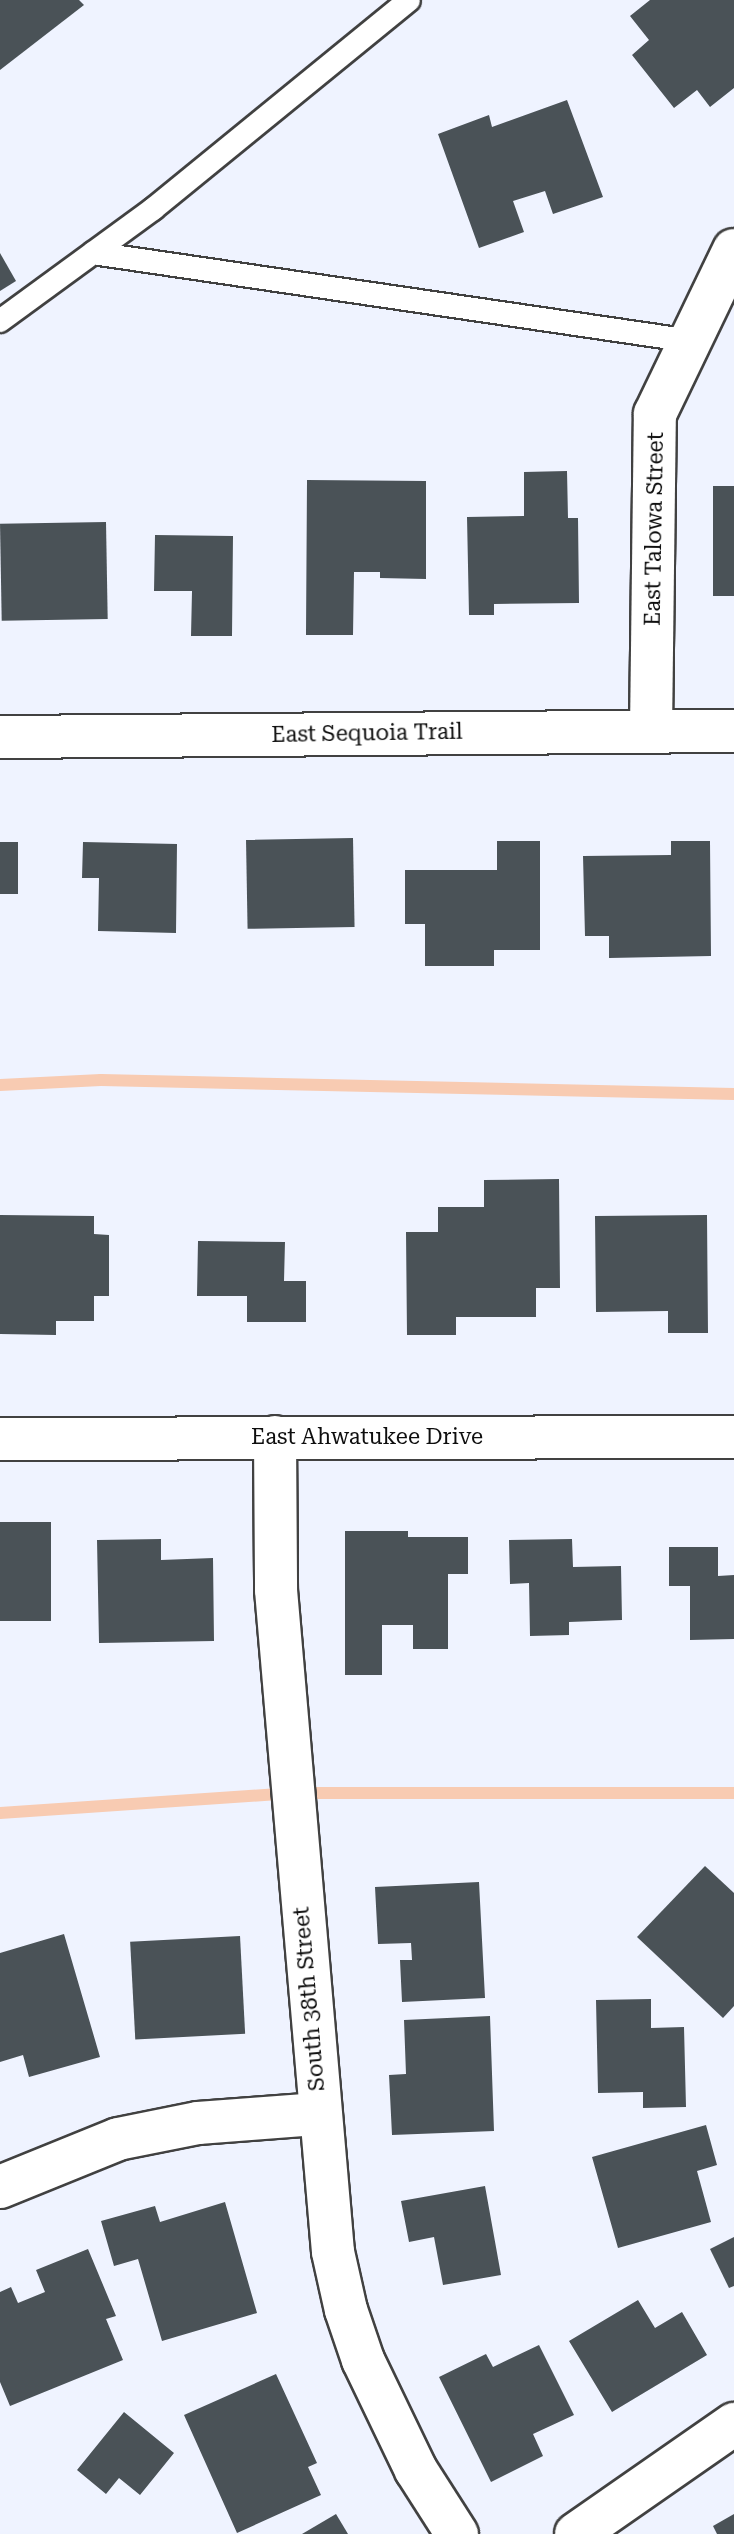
<!DOCTYPE html>
<style>
body{margin:0}
#map{position:relative;width:734px;height:2534px;overflow:hidden;background:#eff3ff;font-family:"Roboto Serif",serif}
div>[style]{position:absolute}
[style*='--x']{left:calc(var(--x)*1px);top:calc(var(--y)*1px);width:calc(var(--w)*1px);rotate:calc(var(--a)*1deg)}
.stream>*{height:12px;margin:-6px;padding:0 6px;transform-origin:6px;border-radius:6px;background:#f8cbb2}
.building>*{inset:0;background:#4a5257;transform-origin:0 0}
.roads{filter:drop-shadow(2px 0 #414141) drop-shadow(-2px 0 #414141) drop-shadow(0 2px #414141) drop-shadow(0 -2px #414141)}
.lane>*{height:22px;margin:-11px;padding:0 11px;transform-origin:11px;border-radius:11px;background:#fff}
.street>*{height:42px;margin:-21px;padding:0 21px;transform-origin:21px;border-radius:21px;background:#fff}
span{translate:-50% -50%;white-space:nowrap;text-align:center;line-height:1.15;-webkit-text-stroke:8px #fff;paint-order:stroke}
.street-label{font-size:22px;color:#0e0e0e}
</style>
<div id="map">
<div class="stream">
<div style="--x:0;--y:1085;--w:101;--a:-2.8"></div>
<div style="--x:101;--y:1080;--w:633;--a:1.27"></div>
<div style="--x:0;--y:1813;--w:293;--a:-3.9"></div>
<div style="--x:292;--y:1793;--w:442;--a:0"></div>
</div>
<div class="building">
<div style="clip-path:polygon(0 0,79px 0,84px 5px,0 70px)"></div>
<div style="clip-path:polygon(650px 0,734px 0,734px 88px,710px 107px,697px 90px,674px 108px,632px 55px,649px 40px,630px 16px)"></div>
<div style="clip-path:polygon(567px 100px,603px 197px,553px 214px,545px 191px,513px 201px,524px 232px,479px 248px,438px 134px,489px 115px,492px 127px)"></div>
<div style="clip-path:polygon(0 253px,16px 281px,0 291px)"></div>
<div style="clip-path:polygon(567px 471px,568px 518px,578px 518px,579px 603px,494px 604px,494px 615px,469px 615px,467px 517px,524px 516px,524px 472px)"></div>
<div style="clip-path:polygon(307px 480px,426px 481px,426px 579px,380px 578px,380px 572px,354px 572px,353px 635px,306px 635px)"></div>
<div style="left:713px;top:486px;width:21px;height:110px"></div>
<div style="left:106px;top:522px;width:97px;height:106px;rotate:89deg"></div>
<div style="clip-path:polygon(155px 535px,233px 536px,232px 636px,191px 636px,192px 591px,154px 591px)"></div>
<div style="left:353px;top:838px;width:89px;height:107px;rotate:89deg"></div>
<div style="clip-path:polygon(497px 841px,540px 841px,540px 950px,494px 950px,494px 966px,425px 966px,425px 924px,405px 924px,405px 870px,497px 870px)"></div>
<div style="clip-path:polygon(671px 841px,710px 841px,711px 956px,609px 958px,609px 936px,585px 936px,583px 856px,671px 855px)"></div>
<div style="left:0;top:842px;width:18px;height:52px"></div>
<div style="clip-path:polygon(83px 842px,177px 844px,176px 933px,98px 931px,99px 878px,82px 878px)"></div>
<div style="clip-path:polygon(559px 1179px,560px 1288px,536px 1288px,536px 1317px,456px 1317px,456px 1335px,407px 1335px,406px 1232px,438px 1232px,438px 1207px,484px 1207px,484px 1180px)"></div>
<div style="clip-path:polygon(0 1215px,94px 1216px,94px 1234px,109px 1235px,109px 1296px,94px 1296px,94px 1321px,56px 1321px,56px 1335px,0 1334px)"></div>
<div style="clip-path:polygon(707px 1215px,708px 1333px,668px 1333px,668px 1311px,596px 1312px,595px 1216px)"></div>
<div style="clip-path:polygon(198px 1241px,285px 1242px,284px 1281px,306px 1281px,306px 1322px,247px 1322px,247px 1296px,197px 1296px)"></div>
<div style="left:0;top:1522px;width:51px;height:99px"></div>
<div style="clip-path:polygon(345px 1531px,408px 1531px,408px 1537px,468px 1537px,468px 1574px,448px 1574px,448px 1649px,413px 1649px,413px 1625px,382px 1625px,382px 1675px,345px 1675px)"></div>
<div style="clip-path:polygon(161px 1539px,161px 1560px,213px 1558px,214px 1641px,99px 1643px,97px 1540px)"></div>
<div style="clip-path:polygon(572px 1539px,573px 1567px,621px 1566px,622px 1620px,569px 1622px,569px 1635px,530px 1636px,529px 1583px,510px 1584px,509px 1540px)"></div>
<div style="clip-path:polygon(669px 1547px,718px 1547px,718px 1576px,734px 1575px,734px 1639px,690px 1640px,690px 1586px,669px 1586px)"></div>
<div style="clip-path:polygon(705px 1866px,734px 1893px,734px 2006px,723px 2018px,637px 1937px)"></div>
<div style="clip-path:polygon(479px 1882px,485px 1998px,402px 2002px,400px 1960px,412px 1960px,411px 1943px,378px 1944px,375px 1887px)"></div>
<div style="clip-path:polygon(64px 1934px,100px 2057px,29px 2077px,23px 2055px,0 2062px,0 1953px)"></div>
<div style="left:240px;top:1936px;width:98px;height:110px;rotate:87deg"></div>
<div style="clip-path:polygon(651px 1999px,651px 2028px,684px 2027px,686px 2107px,643px 2108px,643px 2092px,598px 2093px,596px 2000px)"></div>
<div style="clip-path:polygon(490px 2016px,494px 2131px,392px 2135px,389px 2075px,406px 2074px,404px 2020px)"></div>
<div style="clip-path:polygon(706px 2125px,717px 2165px,697px 2171px,711px 2222px,618px 2248px,592px 2157px)"></div>
<div style="clip-path:polygon(485px 2186px,501px 2275px,443px 2285px,434px 2237px,409px 2242px,401px 2201px)"></div>
<div style="clip-path:polygon(225px 2202px,257px 2313px,162px 2341px,138px 2259px,114px 2266px,101px 2221px,155px 2206px,160px 2222px)"></div>
<div style="clip-path:polygon(734px 2237px,734px 2286px,729px 2288px,710px 2249px)"></div>
<div style="clip-path:polygon(88px 2249px,116px 2316px,106px 2319px,123px 2360px,10px 2406px,0 2382px,0 2292px,11px 2287px,18px 2303px,45px 2292px,36px 2270px)"></div>
<div style="clip-path:polygon(638px 2300px,655px 2328px,682px 2312px,707px 2355px,612px 2412px,569px 2341px)"></div>
<div style="clip-path:polygon(539px 2345px,574px 2415px,533px 2434px,543px 2456px,491px 2482px,439px 2377px,486px 2354px,493px 2367px)"></div>
<div style="clip-path:polygon(276px 2374px,317px 2463px,308px 2467px,321px 2495px,237px 2533px,184px 2415px)"></div>
<div style="clip-path:polygon(124px 2412px,174px 2453px,140px 2495px,119px 2478px,106px 2494px,77px 2470px)"></div>
<div style="clip-path:polygon(336px 2514px,348px 2534px,302px 2534px)"></div>
<div style="clip-path:polygon(734px 2514px,734px 2534px,717px 2534px,713px 2526px)"></div>
</div>
<div class="roads">
<div class="lane">
<div style="--x:93;--y:253;--w:604;--a:8.37"></div>
<div style="--x:0;--y:321;--w:190;--a:-36.2"></div>
<div style="--x:153;--y:209;--w:330;--a:-39.2"></div>
</div>
<div class="street">
<div style="--x:651;--y:731;--w:317;--a:-89.3"></div>
<div style="--x:655;--y:414;--w:182;--a:-64.3"></div>
<div style="--x:0;--y:737;--w:734;--a:-0.47"></div>
<div style="--x:275;--y:1437;--w:153;--a:89.6"></div>
<div style="--x:276;--y:1590;--w:664;--a:85.08"></div>
<div style="--x:333;--y:2252;--w:59;--a:77.4"></div>
<div style="--x:346;--y:2310;--w:53;--a:71.2"></div>
<div style="--x:363;--y:2360;--w:122;--a:64.3"></div>
<div style="--x:416;--y:2470;--w:76;--a:57.4"></div>
<div style="--x:0;--y:1439;--w:734;--a:-0.16"></div>
<div style="--x:0;--y:2187;--w:127;--a:-22.1"></div>
<div style="--x:118;--y:2139;--w:82;--a:-11.3"></div>
<div style="--x:198;--y:2123;--w:121;--a:-4.3"></div>
<div style="--x:576;--y:2534;--w:193;--a:-34.8"></div>
</div>
</div>
<div class="street-label">
<span style="left:654px;top:529px;rotate:-89deg">East Talowa Street</span>
<span style="left:367px;top:733px;rotate:-1deg">East Sequoia Trail</span>
<span style="left:367px;top:1437px">East Ahwatukee Drive</span>
<span style="left:309px;top:1999px;rotate:-95deg">South 38th Street</span>
</div>
</div>
